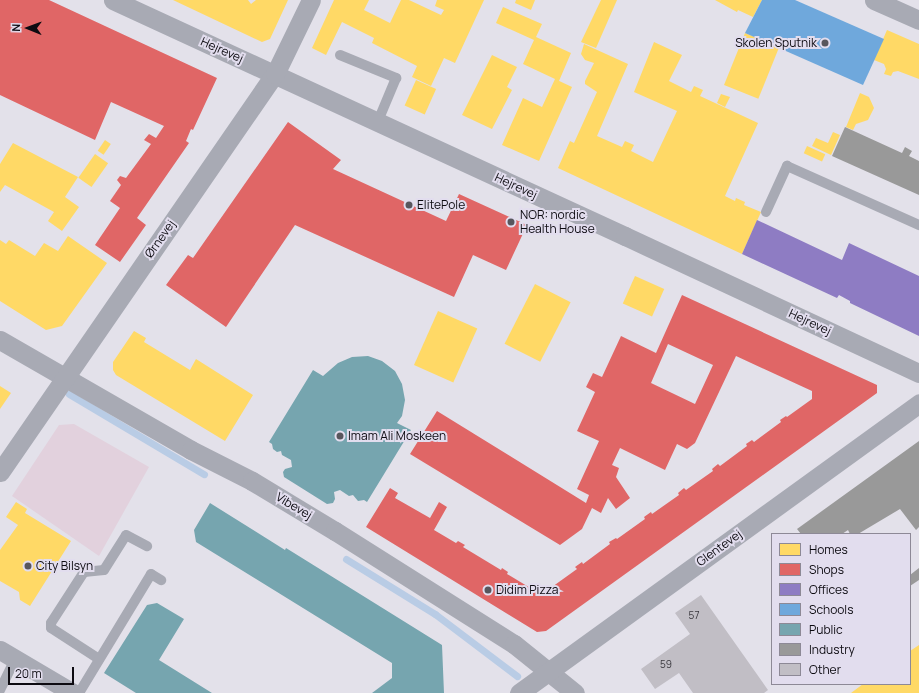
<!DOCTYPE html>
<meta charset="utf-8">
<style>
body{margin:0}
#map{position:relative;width:919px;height:693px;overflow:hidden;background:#e3e1ea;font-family:Manrope,sans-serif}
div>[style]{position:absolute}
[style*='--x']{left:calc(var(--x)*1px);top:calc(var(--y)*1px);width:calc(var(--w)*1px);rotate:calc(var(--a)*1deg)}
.green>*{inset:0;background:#e2d1dd}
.homes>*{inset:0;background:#ffd966;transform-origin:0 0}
.shops>*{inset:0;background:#e06666}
.offices>*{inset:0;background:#8e7cc3}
.schools>*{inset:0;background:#6fa8dc}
.public>*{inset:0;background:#76a5af}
.industry>*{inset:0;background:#999}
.stream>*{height:7px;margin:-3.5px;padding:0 3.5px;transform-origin:3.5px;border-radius:3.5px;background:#b9cce5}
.building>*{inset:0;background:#c1bec5}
.lane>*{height:10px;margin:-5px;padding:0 5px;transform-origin:5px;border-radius:5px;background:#a8aab4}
.street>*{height:19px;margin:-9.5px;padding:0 9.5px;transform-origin:9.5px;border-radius:9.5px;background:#a8aab4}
.dots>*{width:11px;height:11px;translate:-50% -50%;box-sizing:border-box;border:2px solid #e2ddee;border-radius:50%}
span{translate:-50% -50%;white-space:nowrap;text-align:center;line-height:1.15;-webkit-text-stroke:4px #e2ddee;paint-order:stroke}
.number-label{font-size:10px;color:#3a383e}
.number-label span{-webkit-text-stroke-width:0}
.poi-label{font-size:12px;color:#0d0b11}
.right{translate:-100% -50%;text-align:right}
.left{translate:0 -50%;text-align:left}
.street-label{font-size:12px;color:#0d0b11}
.legend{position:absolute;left:771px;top:533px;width:140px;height:152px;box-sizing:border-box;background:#e2ddee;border:1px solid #8d8996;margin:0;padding:5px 7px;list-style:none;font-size:12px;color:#0d0b11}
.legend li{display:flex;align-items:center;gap:8px;height:20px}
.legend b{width:20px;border:1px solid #8d8996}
.north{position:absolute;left:8px;top:8px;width:40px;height:40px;-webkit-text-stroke:3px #e2ddee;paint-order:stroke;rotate:271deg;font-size:11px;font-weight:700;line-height:16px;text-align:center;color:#0d0b11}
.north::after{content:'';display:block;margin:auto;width:14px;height:18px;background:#0d0b11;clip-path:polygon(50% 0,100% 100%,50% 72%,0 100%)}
.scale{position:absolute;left:8px;top:667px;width:66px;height:18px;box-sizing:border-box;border:2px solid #0d0b11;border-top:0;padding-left:5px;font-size:12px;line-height:14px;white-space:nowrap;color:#0d0b11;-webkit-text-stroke:3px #e2ddee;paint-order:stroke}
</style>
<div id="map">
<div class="green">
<div style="clip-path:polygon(74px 424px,149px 467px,99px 556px,12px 496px,59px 425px)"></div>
</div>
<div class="homes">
<div style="clip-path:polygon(173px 0,248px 0,251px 4px,256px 0,288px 0,270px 39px,262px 42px)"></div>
<div style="clip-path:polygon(334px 0,369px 0,364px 10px,390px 23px,401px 0,409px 0,441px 15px,444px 10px,435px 6px,437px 0,484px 0,455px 63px,444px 58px,431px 86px,412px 77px,417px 66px,372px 43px,374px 38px,342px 22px,326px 55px,312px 48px)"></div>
<div style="clip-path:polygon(516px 0,535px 0,531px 10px,515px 3px)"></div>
<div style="clip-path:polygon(601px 0,617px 0,596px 48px,581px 42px)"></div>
<div style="clip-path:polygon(715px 0,762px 0,753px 17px,738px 10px,737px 12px)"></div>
<div style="clip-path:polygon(503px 7px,542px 24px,536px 37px,571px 53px,559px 81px,555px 79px,572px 87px,539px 161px,502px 145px,523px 98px,542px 107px,555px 79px,523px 64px,534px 40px,496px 23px)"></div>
<div style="clip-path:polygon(887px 30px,919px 44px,919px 79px,898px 71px,893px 72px,891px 76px,884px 74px,886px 69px,884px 64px,874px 60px)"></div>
<div style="left:745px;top:33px;width:37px;height:56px;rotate:22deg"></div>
<div style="clip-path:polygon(654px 42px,682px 55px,669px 81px,691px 92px,694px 86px,703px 90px,700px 96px,758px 123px,725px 196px,735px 201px,736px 198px,745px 202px,744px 205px,761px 212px,742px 254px,558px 168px,570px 141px,574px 143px,597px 92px,585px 84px,585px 81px,594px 63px,585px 60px,581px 54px,584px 44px,628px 64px,597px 136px,622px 147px,625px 141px,634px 145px,631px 151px,653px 162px,677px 111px,634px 92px)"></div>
<div style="clip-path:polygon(492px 55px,517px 67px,507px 87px,512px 90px,492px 129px,462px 115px)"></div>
<div style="left:416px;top:80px;width:22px;height:28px;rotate:24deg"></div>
<div style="clip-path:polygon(860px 93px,869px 97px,874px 108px,868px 120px,856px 124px,853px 130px,846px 127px)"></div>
<div style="clip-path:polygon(721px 94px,730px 97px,725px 107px,717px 103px)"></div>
<div style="clip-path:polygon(833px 132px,840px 135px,831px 155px,812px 146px,816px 138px,828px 143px)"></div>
<div style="left:105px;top:140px;width:7px;height:13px;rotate:34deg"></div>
<div style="clip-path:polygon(13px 143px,78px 177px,65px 197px,79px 207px,62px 231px,48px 221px,54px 212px,5px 185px,0 192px,0 164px)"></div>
<div style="left:807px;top:146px;width:20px;height:8px;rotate:24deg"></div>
<div style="left:95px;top:154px;width:16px;height:29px;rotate:35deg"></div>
<div style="clip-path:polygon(68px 236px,107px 263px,62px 326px,46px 330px,0 301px,0 240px,6px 244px,9px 240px,35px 256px,44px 243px,58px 251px)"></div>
<div style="left:635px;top:276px;width:32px;height:30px;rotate:24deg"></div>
<div style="left:535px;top:284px;width:40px;height:67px;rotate:27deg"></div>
<div style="left:438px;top:311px;width:43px;height:59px;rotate:24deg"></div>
<div style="clip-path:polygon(134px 331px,146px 338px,144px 342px,190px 370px,196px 359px,253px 395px,225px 441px,116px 375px,113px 370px,113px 362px)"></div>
<div style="clip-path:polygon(0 386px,11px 393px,0 409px)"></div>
<div style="clip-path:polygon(16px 502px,27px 509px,25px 513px,71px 541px,30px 606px,20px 600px,19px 592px,0 581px,0 550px,18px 525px,6px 517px)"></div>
<div style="clip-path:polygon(919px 645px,919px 693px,851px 693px,863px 684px,910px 684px,910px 651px)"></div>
</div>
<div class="shops">
<div style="clip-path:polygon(0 0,49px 0,217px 78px,193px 130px,191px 129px,186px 141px,189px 143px,137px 218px,146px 225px,120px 262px,95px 245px,120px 208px,110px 201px,121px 185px,117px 180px,120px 176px,126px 178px,151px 144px,144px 140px,149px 134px,156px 138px,164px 126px,111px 102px,95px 140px,0 95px)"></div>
<div style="clip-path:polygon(288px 122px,341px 160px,333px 169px,446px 221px,459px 194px,527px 225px,506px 270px,473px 255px,454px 297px,295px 225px,226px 327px,166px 285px,188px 255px,193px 258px)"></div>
<div style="clip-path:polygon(evenodd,682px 295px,877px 385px,877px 393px,546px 631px,537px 632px,366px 527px,390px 488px,398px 493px,395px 498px,430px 518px,439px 502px,447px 507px,434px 530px,456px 543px,458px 541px,465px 545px,463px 547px,501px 570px,502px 568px,508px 572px,507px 574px,537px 592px,545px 592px,577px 569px,575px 567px,582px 562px,583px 564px,610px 544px,609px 542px,616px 538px,617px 539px,645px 519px,644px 517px,651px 512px,652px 514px,679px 495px,678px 493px,684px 488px,686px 490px,713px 471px,712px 469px,718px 464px,720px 466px,747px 446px,746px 444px,752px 440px,754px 442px,781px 422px,780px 420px,786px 416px,787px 417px,812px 399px,812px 391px,736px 356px,695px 443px,687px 449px,677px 444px,665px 470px,620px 448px,612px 465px,619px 468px,616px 477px,630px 498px,616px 509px,608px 498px,601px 513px,592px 508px,582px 529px,560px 545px,410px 454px,437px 411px,586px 503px,589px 495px,577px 489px,599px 441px,577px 431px,595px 392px,586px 387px,593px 373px,602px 377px,621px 336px,656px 353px,682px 295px,668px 344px,713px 365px,695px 404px,651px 383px,668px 344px)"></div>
</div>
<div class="offices">
<div style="clip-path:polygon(757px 220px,842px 260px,849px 243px,919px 276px,919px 336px,850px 303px,850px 301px,839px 295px,837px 298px,742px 254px)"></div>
</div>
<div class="schools">
<div style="clip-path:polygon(762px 0,795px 0,884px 39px,863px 85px,745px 33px)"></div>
</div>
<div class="public">
<div style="clip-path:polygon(368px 356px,382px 361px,395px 371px,402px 384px,405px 400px,402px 416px,397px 423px,411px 430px,367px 502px,364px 500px,358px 501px,353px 495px,349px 496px,340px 490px,334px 492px,335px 499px,333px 503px,327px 504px,284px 477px,283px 472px,285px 469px,292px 467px,291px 460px,282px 455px,281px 451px,277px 452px,273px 449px,272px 444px,269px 442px,313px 370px,323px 376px,338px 363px,352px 357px)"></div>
<div style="clip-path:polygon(210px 503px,285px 550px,286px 548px,442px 645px,444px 693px,372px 693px,392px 678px,392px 663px,196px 542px,194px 530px)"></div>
<div style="clip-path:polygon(157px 603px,184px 619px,159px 660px,212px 693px,136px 693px,104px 673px,147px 605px)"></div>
</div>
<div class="industry">
<div style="clip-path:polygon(845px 127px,902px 153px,905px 147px,912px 151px,909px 156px,919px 161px,919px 195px,832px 156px)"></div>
<div style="clip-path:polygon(919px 441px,919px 527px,916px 530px,900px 509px,858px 534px,850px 534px,848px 530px,842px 534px,801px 534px,797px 529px)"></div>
<div style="clip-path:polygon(919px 568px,919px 580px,910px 586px,910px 575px)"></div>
</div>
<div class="stream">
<div style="--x:69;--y:394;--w:157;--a:30.7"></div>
<div style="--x:346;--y:559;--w:105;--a:31.7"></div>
<div style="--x:435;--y:614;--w:103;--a:37.1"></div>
</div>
<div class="building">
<div style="clip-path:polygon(701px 595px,768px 690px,764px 693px,693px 693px,679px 673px,655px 689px,641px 669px,690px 634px,675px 613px)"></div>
</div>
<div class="lane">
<div style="--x:340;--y:55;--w:61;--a:22.3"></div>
<div style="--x:396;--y:78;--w:47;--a:112.7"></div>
<div style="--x:766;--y:212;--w:51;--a:-65.5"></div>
<div style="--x:787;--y:166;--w:145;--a:24.1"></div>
<div style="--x:99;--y:659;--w:57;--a:-147.1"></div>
<div style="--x:51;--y:628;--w:5;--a:-90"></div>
<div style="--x:51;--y:623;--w:61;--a:-57.1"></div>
<div style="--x:84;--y:572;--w:20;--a:-6"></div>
<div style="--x:104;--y:570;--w:41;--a:-57.8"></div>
<div style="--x:126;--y:535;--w:24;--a:28"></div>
<div style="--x:0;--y:690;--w:34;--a:-64"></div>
<div style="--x:79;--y:693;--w:139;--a:-58.8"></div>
<div style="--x:151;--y:574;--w:12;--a:31"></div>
</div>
<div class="street">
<div style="--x:113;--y:0;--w:564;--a:24.75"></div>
<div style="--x:625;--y:236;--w:324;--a:25"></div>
<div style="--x:874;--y:0;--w:49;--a:24"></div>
<div style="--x:0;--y:340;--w:220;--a:29.9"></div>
<div style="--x:191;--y:450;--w:68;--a:26.9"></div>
<div style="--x:252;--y:481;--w:97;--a:31.1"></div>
<div style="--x:335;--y:531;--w:212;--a:32.3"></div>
<div style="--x:514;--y:644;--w:78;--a:38.8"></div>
<div style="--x:0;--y:472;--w:484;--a:-55.4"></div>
<div style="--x:275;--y:74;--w:82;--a:-64.1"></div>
<div style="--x:0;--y:650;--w:85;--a:30.5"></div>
<div style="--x:519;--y:693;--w:494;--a:-35.9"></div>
</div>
<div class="dots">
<div style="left:825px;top:43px;background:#58565d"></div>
<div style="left:409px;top:205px;background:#58565d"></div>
<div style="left:511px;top:222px;background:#58565d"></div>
<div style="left:340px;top:436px;background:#58565d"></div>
<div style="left:28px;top:566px;background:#58565d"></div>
<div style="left:488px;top:590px;background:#58565d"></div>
</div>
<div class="number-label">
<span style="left:694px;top:616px">57</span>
<span style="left:666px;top:665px">59</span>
</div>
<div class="poi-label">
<span class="right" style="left:817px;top:43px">Skolen Sputnik</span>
<span class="left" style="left:417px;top:205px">ElitePole</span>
<span class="left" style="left:520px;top:222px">NOR: nordic<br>Health House</span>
<span class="left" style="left:348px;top:436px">Imam Ali Moskeen</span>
<span class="left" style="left:36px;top:566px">City Bilsyn</span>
<span class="left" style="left:496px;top:590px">Didim Pizza</span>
</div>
<div class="street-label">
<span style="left:222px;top:50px;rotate:24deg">Hejrevej</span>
<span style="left:516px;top:186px;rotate:25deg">Hejrevej</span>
<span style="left:160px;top:239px;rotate:-55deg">Ørnevej</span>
<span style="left:810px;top:322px;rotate:25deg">Hejrevej</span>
<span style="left:294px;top:506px;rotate:31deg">Vibevej</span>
<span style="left:719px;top:548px;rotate:-36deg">Glentevej</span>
</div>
<ul class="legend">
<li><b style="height:11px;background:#ffd966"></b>Homes</li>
<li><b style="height:11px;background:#e06666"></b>Shops</li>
<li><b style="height:11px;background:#8e7cc3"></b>Offices</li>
<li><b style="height:11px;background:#6fa8dc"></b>Schools</li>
<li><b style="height:11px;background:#76a5af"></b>Public</li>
<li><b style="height:11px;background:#999"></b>Industry</li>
<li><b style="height:11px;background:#c1bec5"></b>Other</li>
</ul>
<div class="north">N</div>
<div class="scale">20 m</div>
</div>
